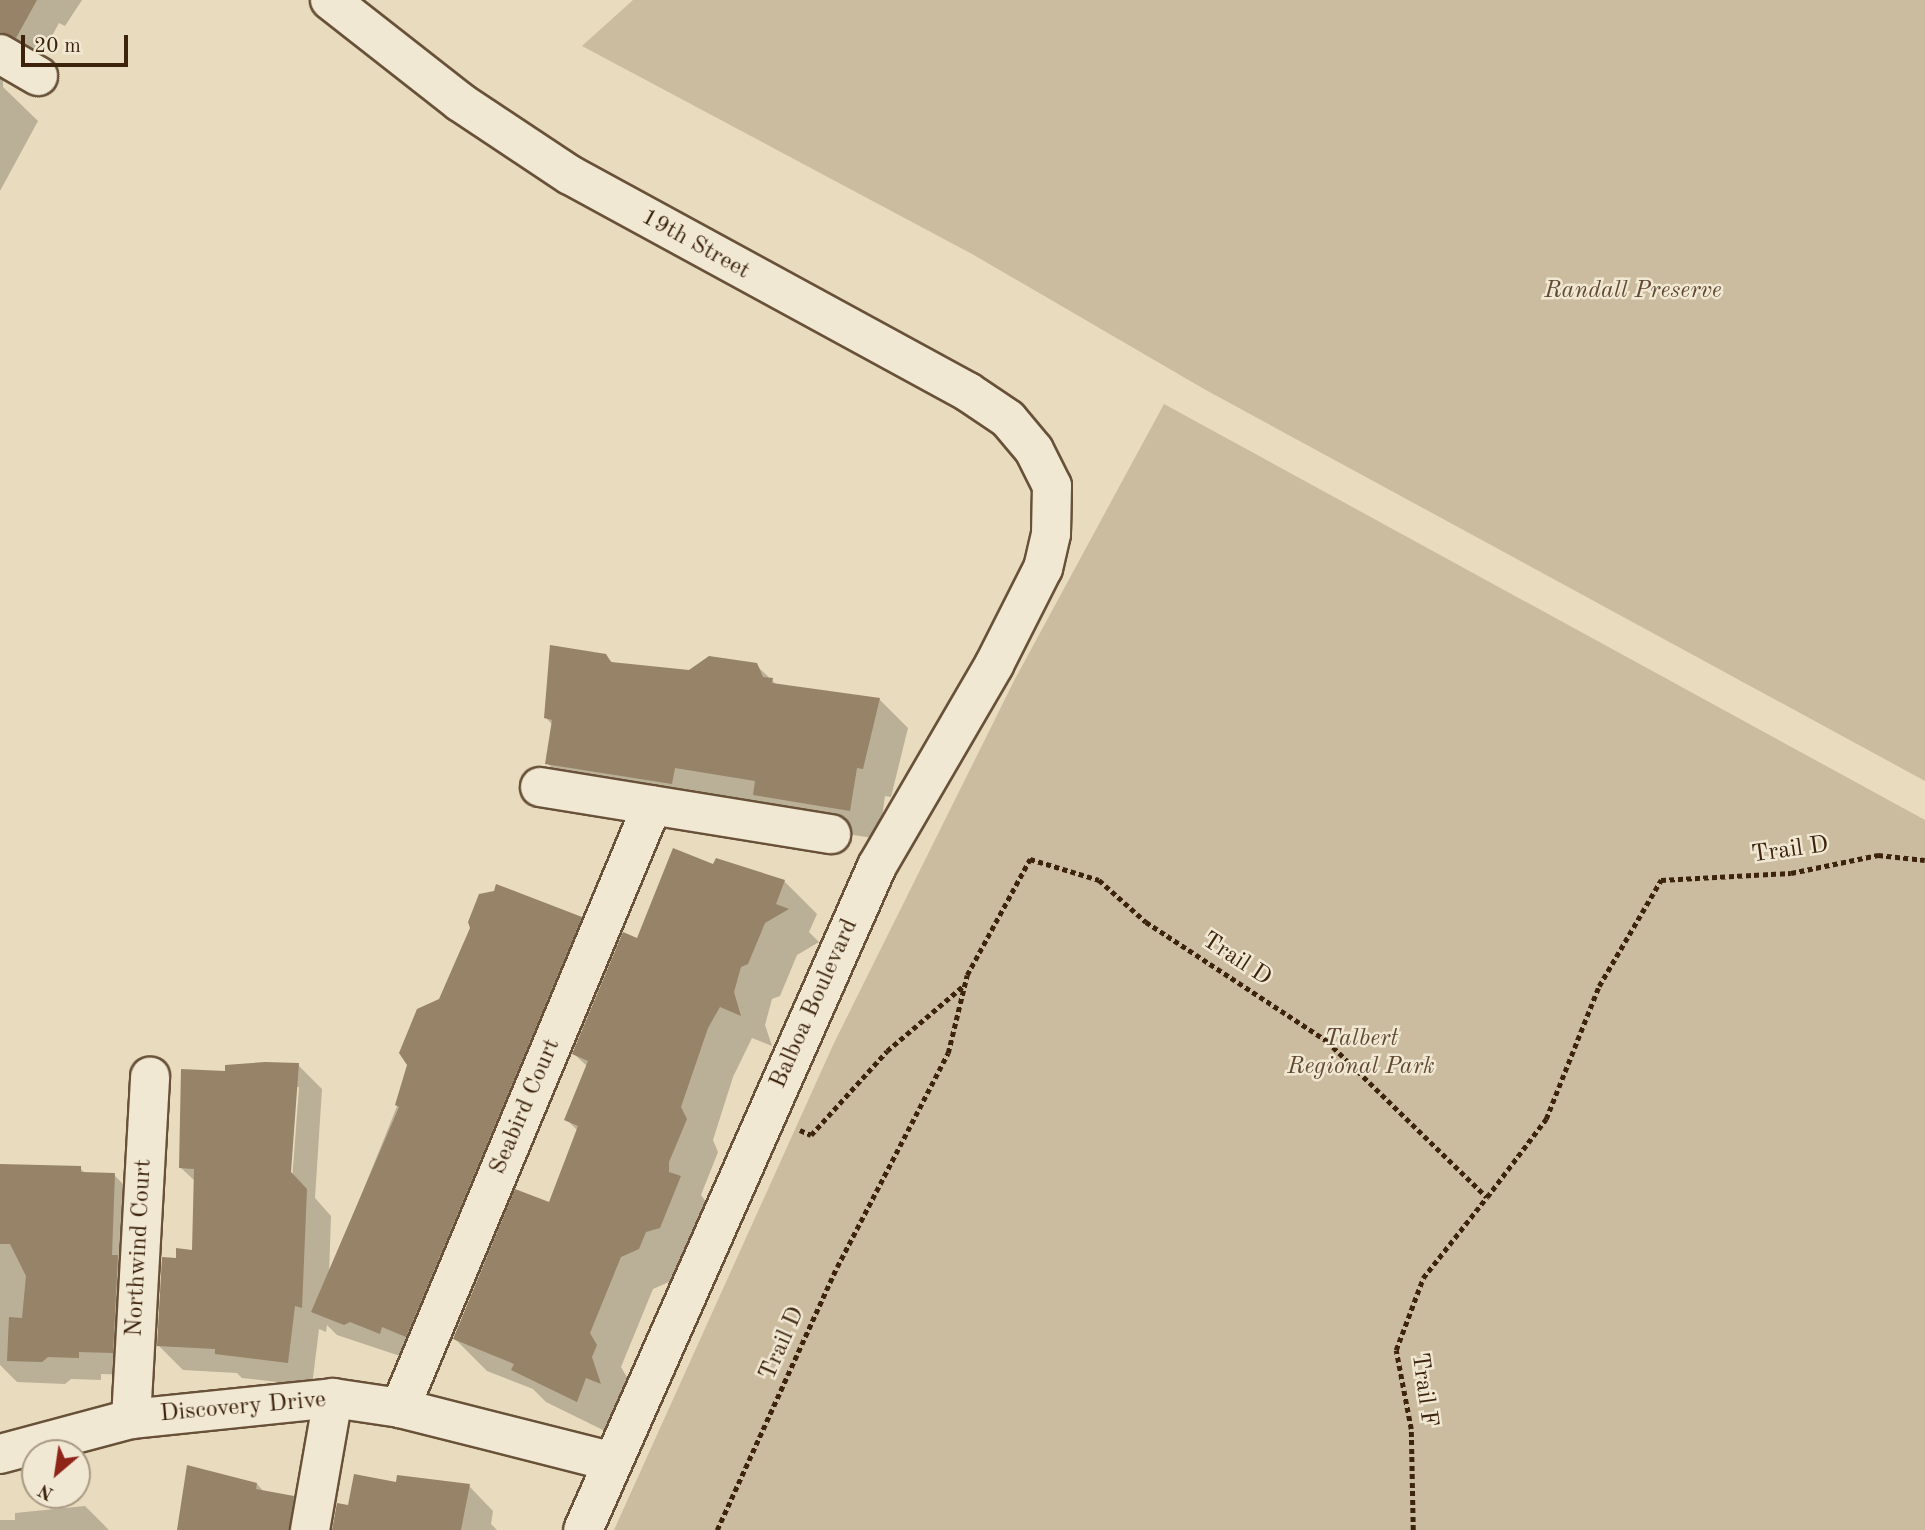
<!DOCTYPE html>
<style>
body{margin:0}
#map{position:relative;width:1925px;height:1530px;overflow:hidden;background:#e9dbbd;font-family:"Old Standard TT",serif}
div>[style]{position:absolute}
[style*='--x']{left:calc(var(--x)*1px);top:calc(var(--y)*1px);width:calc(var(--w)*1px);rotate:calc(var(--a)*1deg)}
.green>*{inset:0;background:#ccbc9f}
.shadow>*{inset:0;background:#0003}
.building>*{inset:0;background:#968368}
.path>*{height:4.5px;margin-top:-2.25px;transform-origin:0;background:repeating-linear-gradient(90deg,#3d230c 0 5px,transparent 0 8.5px)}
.roads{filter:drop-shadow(2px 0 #685138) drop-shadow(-2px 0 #685138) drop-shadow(0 2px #685138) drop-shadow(0 -2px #685138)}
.street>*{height:38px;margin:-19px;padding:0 19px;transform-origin:19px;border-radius:19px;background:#f1e8d4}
span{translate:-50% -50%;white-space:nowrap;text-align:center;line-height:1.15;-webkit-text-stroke:5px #f1e8d4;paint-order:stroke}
.street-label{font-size:24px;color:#3d230c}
.park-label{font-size:24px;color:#614931;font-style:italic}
.north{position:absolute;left:21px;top:1439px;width:70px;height:70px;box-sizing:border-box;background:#f1e8d4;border:2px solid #a99984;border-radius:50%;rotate:209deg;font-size:19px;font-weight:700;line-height:28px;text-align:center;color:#3d230c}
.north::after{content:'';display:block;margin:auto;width:24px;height:32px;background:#8f2418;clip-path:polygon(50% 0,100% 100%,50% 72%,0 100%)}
.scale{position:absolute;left:21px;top:35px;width:107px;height:32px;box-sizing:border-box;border:4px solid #3d230c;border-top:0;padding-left:9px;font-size:21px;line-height:24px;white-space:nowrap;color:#3d230c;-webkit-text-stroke:5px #f1e8d4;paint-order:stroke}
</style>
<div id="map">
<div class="green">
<div style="clip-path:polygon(633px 0,1925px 0,1925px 781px,1204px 389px,972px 254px,582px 46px)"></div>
<div style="clip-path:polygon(1164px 404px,1925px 820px,1925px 1530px,614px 1530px,834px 1043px,1015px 679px)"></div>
</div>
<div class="shadow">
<div style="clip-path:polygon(0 0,82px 0,65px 26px,59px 23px,39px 60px,3px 66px,3px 87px,38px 121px,0 191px)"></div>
<div style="clip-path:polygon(605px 655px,614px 664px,690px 672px,756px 665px,778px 686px,879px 699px,908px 728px,891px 797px,885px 796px,879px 839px,576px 792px,547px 763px,553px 725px,546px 718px)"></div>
<div style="clip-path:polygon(717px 860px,784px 881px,817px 914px,809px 932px,819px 942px,797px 955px,780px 996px,772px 999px,765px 1025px,772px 1046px,752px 1038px,733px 1077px,713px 1140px,718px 1152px,701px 1195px,712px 1210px,692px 1260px,678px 1264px,671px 1281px,653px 1289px,621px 1367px,628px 1379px,623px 1390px,631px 1414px,609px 1433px,546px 1402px,533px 1389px,487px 1371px,455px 1339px,550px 1204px,578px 1131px,567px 1120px,588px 1067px,574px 1054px,638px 940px)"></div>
<div style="clip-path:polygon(evenodd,581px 918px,605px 942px,403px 1357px,337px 1335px,327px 1325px,326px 1332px,319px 1329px,312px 1386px,242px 1378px,237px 1373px,183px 1370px,159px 1346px,177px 1259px,193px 1251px,196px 1182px,180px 1167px,227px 1073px,298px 1065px,322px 1089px,315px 1198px,331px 1216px,329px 1275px,440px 1000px,581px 918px,295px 1087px,299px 1087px,292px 1180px,289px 1180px,295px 1087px)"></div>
<div style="clip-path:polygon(0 1166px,80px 1168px,86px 1174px,114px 1175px,136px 1197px,135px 1375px,101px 1374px,101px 1380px,71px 1379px,65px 1384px,17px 1382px,0 1365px)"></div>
<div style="clip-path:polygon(257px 1484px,265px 1493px,293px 1497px,318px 1522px,317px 1530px,179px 1530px)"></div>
<div style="clip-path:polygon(397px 1484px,469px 1486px,493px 1511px,491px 1524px,497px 1530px,332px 1530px,349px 1507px)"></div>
<div style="clip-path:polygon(85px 1506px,109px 1530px,0 1530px,0 1520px,15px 1520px,15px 1513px)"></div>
</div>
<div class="building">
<div style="clip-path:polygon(0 0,37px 0,16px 38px,0 32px)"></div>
<div style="clip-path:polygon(550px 645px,606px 654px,611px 662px,689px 670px,709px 656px,757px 663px,763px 677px,773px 678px,772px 683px,880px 698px,863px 769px,857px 768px,850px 811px,753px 795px,755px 781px,675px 768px,672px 784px,545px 764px,552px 720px,544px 718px)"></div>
<div style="clip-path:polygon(673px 848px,713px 864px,716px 858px,785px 880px,776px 904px,789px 909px,765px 923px,748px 964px,741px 967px,734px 992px,741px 1016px,720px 1007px,708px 1028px,681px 1107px,687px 1119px,669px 1162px,669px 1172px,681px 1176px,660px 1228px,646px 1232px,639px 1249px,621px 1257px,590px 1333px,597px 1345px,592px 1357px,601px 1384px,586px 1378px,577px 1402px,511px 1370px,514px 1364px,453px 1339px,515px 1189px,549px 1202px,578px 1126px,564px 1120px,588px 1061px,572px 1054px,623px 932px,637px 938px)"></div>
<div style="clip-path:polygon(496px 884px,582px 917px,406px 1337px,382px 1327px,380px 1334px,350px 1322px,344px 1325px,311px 1312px,399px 1107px,395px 1105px,407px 1065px,399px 1053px,417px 1009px,439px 999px,470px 928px,468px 922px,479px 894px,494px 891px)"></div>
<div style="clip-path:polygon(265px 1062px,299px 1063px,291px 1172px,307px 1189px,302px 1308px,295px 1306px,288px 1363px,215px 1354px,215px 1349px,157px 1346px,162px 1257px,176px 1258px,176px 1248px,192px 1250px,194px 1169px,179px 1168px,181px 1069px,225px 1071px,225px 1065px)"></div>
<div style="clip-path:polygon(0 1164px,81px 1166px,81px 1172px,115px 1173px,112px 1255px,118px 1255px,113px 1353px,79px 1352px,79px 1358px,48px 1357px,42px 1362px,7px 1361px,9px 1317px,22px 1318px,26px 1276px,10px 1244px,0 1244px)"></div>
<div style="clip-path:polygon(187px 1465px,257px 1483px,256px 1489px,294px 1496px,289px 1530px,177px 1530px)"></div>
<div style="clip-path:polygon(354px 1474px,396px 1482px,397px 1475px,470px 1484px,461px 1530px,332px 1530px,337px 1503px,348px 1505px)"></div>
</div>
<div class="path">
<div style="--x:800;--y:1130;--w:12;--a:24"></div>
<div style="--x:811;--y:1135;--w:113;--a:-47.9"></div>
<div style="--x:887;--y:1051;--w:100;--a:-40.5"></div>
<div style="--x:717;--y:1530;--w:289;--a:-65.5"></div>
<div style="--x:837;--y:1267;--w:241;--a:-62.6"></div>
<div style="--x:948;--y:1053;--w:80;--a:-76.3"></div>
<div style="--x:967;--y:975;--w:132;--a:-61.5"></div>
<div style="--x:1030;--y:859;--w:72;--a:16.9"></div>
<div style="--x:1099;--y:880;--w:63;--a:41.8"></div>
<div style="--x:1146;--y:922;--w:217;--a:33.3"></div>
<div style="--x:1327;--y:1041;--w:223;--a:44.3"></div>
<div style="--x:1487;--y:1197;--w:98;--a:-52.9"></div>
<div style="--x:1546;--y:1119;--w:143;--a:-68.3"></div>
<div style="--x:1599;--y:986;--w:123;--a:-59.7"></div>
<div style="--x:1661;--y:880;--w:130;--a:-3.1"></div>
<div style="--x:1791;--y:873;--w:89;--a:-11.7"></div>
<div style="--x:1878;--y:855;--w:47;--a:6.1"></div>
<div style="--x:1413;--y:1530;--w:101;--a:-91.1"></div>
<div style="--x:1411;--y:1429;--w:80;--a:-100.8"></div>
<div style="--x:1396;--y:1350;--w:77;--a:-69.4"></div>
<div style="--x:1423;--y:1278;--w:103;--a:-51.7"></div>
</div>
<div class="roads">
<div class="street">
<div style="--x:330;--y:0;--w:165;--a:38.1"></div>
<div style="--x:460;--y:102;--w:132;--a:33.6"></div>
<div style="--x:570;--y:175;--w:453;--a:28.6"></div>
<div style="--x:968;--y:392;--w:48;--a:34"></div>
<div style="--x:1008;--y:419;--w:40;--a:50"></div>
<div style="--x:1034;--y:450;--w:40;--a:63.4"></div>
<div style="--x:1052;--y:486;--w:48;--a:91.2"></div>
<div style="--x:1051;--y:534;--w:35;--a:103"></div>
<div style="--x:1043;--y:568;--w:109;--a:116.8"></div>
<div style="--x:994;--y:665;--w:233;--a:120.2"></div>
<div style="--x:877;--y:866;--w:726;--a:113.88"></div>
<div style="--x:0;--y:54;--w:44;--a:30.1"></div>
<div style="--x:540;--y:787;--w:295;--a:9.2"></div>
<div style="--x:400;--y:1408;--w:653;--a:-67.29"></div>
<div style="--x:131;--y:1419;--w:343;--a:-86.8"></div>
<div style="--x:0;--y:1454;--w:136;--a:-15"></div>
<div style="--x:131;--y:1419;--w:203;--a:-5.9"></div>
<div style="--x:333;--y:1398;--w:68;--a:8.5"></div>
<div style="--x:400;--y:1408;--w:217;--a:14.2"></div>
<div style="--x:310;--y:1530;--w:134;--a:-80.1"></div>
</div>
</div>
<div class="street-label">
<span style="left:695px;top:245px;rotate:29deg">19th Street</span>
<span style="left:1790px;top:851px;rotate:-8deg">Trail D</span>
<span style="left:1236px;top:960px;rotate:33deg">Trail D</span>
<span style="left:815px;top:1004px;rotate:-66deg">Balboa Boulevard</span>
<span style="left:526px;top:1107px;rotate:-67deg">Seabird Court</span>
<span style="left:140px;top:1248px;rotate:-87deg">Northwind Court</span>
<span style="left:783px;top:1344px;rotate:-66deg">Trail D</span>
<span style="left:1423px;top:1390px;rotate:82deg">Trail F</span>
<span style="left:243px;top:1408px;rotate:-5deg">Discovery Drive</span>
</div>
<div class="park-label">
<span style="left:1633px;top:292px">Randall Preserve</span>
<span style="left:1361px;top:1054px">Talbert<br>Regional Park</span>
</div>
<div class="north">N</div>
<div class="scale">20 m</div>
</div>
